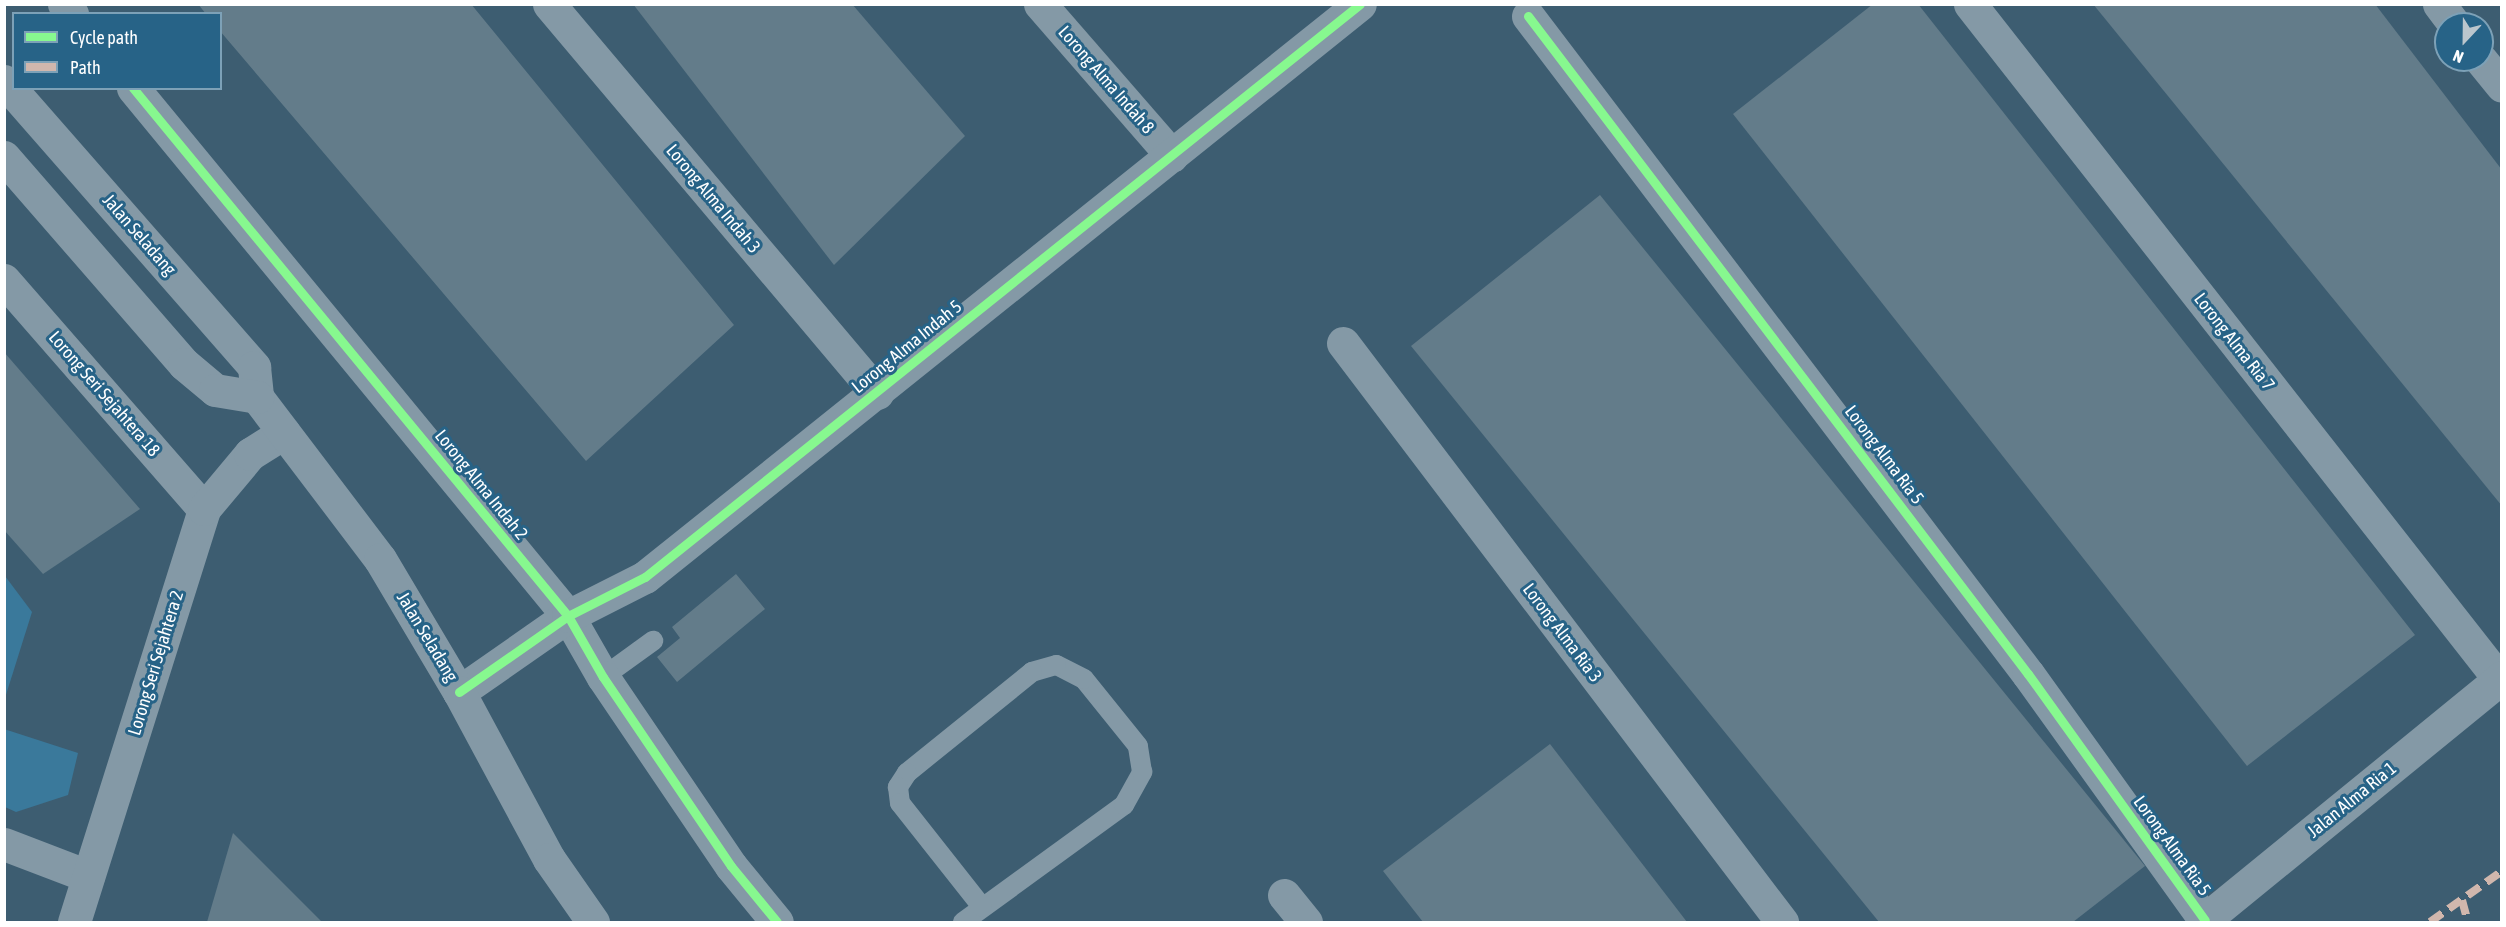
<!DOCTYPE html>
<style>
body{margin:0}
#map{position:relative;width:2506px;height:927px;overflow:hidden;background:#3d5d71;font-family:"Asap Condensed",sans-serif}
div>[style]{position:absolute}
[style*='--x']{left:calc(var(--x)*1px);top:calc(var(--y)*1px);width:calc(var(--w)*1px);rotate:calc(var(--a)*1deg)}
.green>*{inset:0;background:#3a799b}
.building>*{inset:0;background:#637c8a}
.service>*{height:20px;margin:-10px;padding:0 10px;transform-origin:10px;border-radius:10px;background:#8499a6}
.minor>*{height:33px;margin:-16.5px;padding:0 16.5px;transform-origin:16.5px;border-radius:16.5px;background:#8499a6}
.tertiary>*{height:33px;margin:-16.5px;padding:0 16.5px;transform-origin:16.5px;border-radius:16.5px;background:#8499a6}
.quiet>*{height:8px;margin-top:-4px;transform-origin:0;background:repeating-linear-gradient(90deg,#d1b7ad 0 15px,transparent 0 23px)}
.cycleway>*{height:9px;margin:-4.5px;padding:0 4.5px;transform-origin:4.5px;border-radius:4.5px;background:#87f88f}
span{translate:-50% -50%;white-space:nowrap;text-align:center;line-height:1.15;-webkit-text-stroke:6px #276387;paint-order:stroke}
.street-label{font-size:18px;color:#fff}
.frame{position:absolute;inset:0;border:6px solid #fff;pointer-events:none}
.legend{position:absolute;left:12px;top:12px;width:210px;height:78px;box-sizing:border-box;background:#276387;border:2px solid #7da1b7;margin:0;padding:8px 10px;list-style:none;font-size:18px;color:#fff}
.legend li{display:flex;align-items:center;gap:12px;height:30px}
.legend b{width:30px;border:2px solid #7da1b7}
.north{position:absolute;left:2434px;top:12px;width:60px;height:60px;box-sizing:border-box;background:#276387;border:2px solid #7da1b7;border-radius:50%;rotate:202deg;font-size:16px;font-weight:700;line-height:24px;text-align:center;color:#fff}
.north::after{content:'';display:block;margin:auto;width:21px;height:27px;background:#bbc6cd;clip-path:polygon(50% 0,100% 100%,50% 72%,0 100%)}
</style>
<div id="map">
<div class="green">
<div style="clip-path:polygon(5px 576px,32px 612px,5px 698px)"></div>
<div style="clip-path:polygon(4px 729px,78px 753px,68px 795px,16px 812px,5px 807px)"></div>
</div>
<div class="building">
<div style="clip-path:polygon(198px 4px,471px 4px,734px 325px,586px 461px,220px 31px,220px 14px,206px 14px)"></div>
<div style="clip-path:polygon(633px 4px,852px 4px,965px 136px,834px 265px)"></div>
<div style="clip-path:polygon(1873px 4px,1918px 4px,2415px 635px,2247px 766px,1733px 114px)"></div>
<div style="clip-path:polygon(2093px 4px,2375px 4px,2502px 170px,2502px 506px)"></div>
<div style="clip-path:polygon(1600px 195px,2145px 866px,2073px 922px,1879px 922px,1411px 346px)"></div>
<div style="clip-path:polygon(4px 352px,140px 509px,43px 574px,4px 530px)"></div>
<div style="clip-path:polygon(736px 574px,765px 609px,677px 682px,657px 657px,680px 638px,672px 627px)"></div>
<div style="clip-path:polygon(1550px 744px,1687px 922px,1423px 922px,1383px 871px)"></div>
<div style="clip-path:polygon(233px 833px,322px 922px,207px 922px)"></div>
</div>
<div class="service">
<div style="--x:603;--y:677;--w:62;--a:-35.8"></div>
<div style="--x:963;--y:922;--w:199;--a:-36"></div>
<div style="--x:1124;--y:805;--w:38;--a:-61"></div>
<div style="--x:1142;--y:772;--w:26;--a:-99"></div>
<div style="--x:1138;--y:746;--w:86;--a:-128.9"></div>
<div style="--x:1084;--y:679;--w:31;--a:-153"></div>
<div style="--x:1056;--y:665;--w:25;--a:164"></div>
<div style="--x:1032;--y:672;--w:161;--a:141.1"></div>
<div style="--x:907;--y:773;--w:17;--a:123"></div>
<div style="--x:898;--y:787;--w:16;--a:83"></div>
<div style="--x:900;--y:803;--w:132;--a:51.7"></div>
</div>
<div class="minor">
<div style="--x:64;--y:4;--w:13;--a:51"></div>
<div style="--x:549;--y:4;--w:509;--a:49.86"></div>
<div style="--x:1040;--y:4;--w:201;--a:49"></div>
<div style="--x:1970;--y:4;--w:858;--a:51.91"></div>
<div style="--x:2439;--y:4;--w:25;--a:53"></div>
<div style="--x:1528;--y:16;--w:826;--a:52.77"></div>
<div style="--x:2028;--y:674;--w:303;--a:54.3"></div>
<div style="--x:2481;--y:60;--w:33;--a:51"></div>
<div style="--x:133;--y:88;--w:684;--a:50.52"></div>
<div style="--x:568;--y:616;--w:70;--a:60.2"></div>
<div style="--x:603;--y:677;--w:228;--a:55.9"></div>
<div style="--x:731;--y:866;--w:72;--a:50.6"></div>
<div style="--x:4;--y:280;--w:304;--a:48.9"></div>
<div style="--x:1343;--y:343;--w:727;--a:52.83"></div>
<div style="--x:459;--y:692;--w:133;--a:-34.9"></div>
<div style="--x:568;--y:616;--w:86;--a:-26.9"></div>
<div style="--x:645;--y:577;--w:916;--a:-38.71"></div>
<div style="--x:4;--y:844;--w:90;--a:20.9"></div>
<div style="--x:1284;--y:895;--w:35;--a:51"></div>
<div style="--x:74;--y:922;--w:433;--a:-72.5"></div>
<div style="--x:204;--y:509;--w:72;--a:-50.1"></div>
<div style="--x:250;--y:454;--w:40;--a:-32"></div>
<div style="--x:2202;--y:922;--w:387;--a:-39.2"></div>
</div>
<div class="tertiary">
<div style="--x:4;--y:81;--w:380;--a:48.8"></div>
<div style="--x:254;--y:367;--w:30;--a:84"></div>
<div style="--x:257;--y:397;--w:203;--a:52.8"></div>
<div style="--x:380;--y:559;--w:155;--a:59.3"></div>
<div style="--x:459;--y:692;--w:190;--a:61.7"></div>
<div style="--x:549;--y:859;--w:77;--a:55.1"></div>
<div style="--x:4;--y:157;--w:274;--a:49"></div>
<div style="--x:184;--y:364;--w:40;--a:40"></div>
<div style="--x:215;--y:390;--w:43;--a:9.5"></div>
</div>
<div class="quiet">
<div style="--x:2462;--y:900;--w:23;--a:75"></div>
<div style="--x:2430;--y:922;--w:88;--a:-35.3"></div>
</div>
<div class="cycleway">
<div style="--x:1528;--y:16;--w:826;--a:52.77"></div>
<div style="--x:2028;--y:674;--w:303;--a:54.3"></div>
<div style="--x:133;--y:88;--w:684;--a:50.52"></div>
<div style="--x:568;--y:616;--w:70;--a:60.2"></div>
<div style="--x:603;--y:677;--w:228;--a:55.9"></div>
<div style="--x:731;--y:866;--w:72;--a:50.6"></div>
<div style="--x:459;--y:692;--w:133;--a:-34.9"></div>
<div style="--x:568;--y:616;--w:86;--a:-26.9"></div>
<div style="--x:645;--y:577;--w:916;--a:-38.71"></div>
</div>
<div class="street-label">
<span style="left:1106px;top:80px;rotate:49deg">Lorong Alma Indah 8</span>
<span style="left:713px;top:199px;rotate:50deg">Lorong Alma Indah 3</span>
<span style="left:139px;top:235px;rotate:49deg">Jalan Seladang</span>
<span style="left:2234px;top:342px;rotate:52deg">Lorong Alma Ria 7</span>
<span style="left:907px;top:347px;rotate:-39deg">Lorong Alma Indah 5</span>
<span style="left:104px;top:394px;rotate:49deg">Lorong Seri Sejahtera 18</span>
<span style="left:1884px;top:455px;rotate:53deg">Lorong Alma Ria 5</span>
<span style="left:481px;top:485px;rotate:51deg">Lorong Alma Indah 2</span>
<span style="left:1562px;top:633px;rotate:53deg">Lorong Alma Ria 3</span>
<span style="left:427px;top:637px;rotate:59deg">Jalan Seladang</span>
<span style="left:156px;top:663px;rotate:-73deg">Lorong Seri Sejahtera 2</span>
<span style="left:2352px;top:800px;rotate:-39deg">Jalan Alma Ria 1</span>
<span style="left:2172px;top:846px;rotate:54deg">Lorong Alma Ria 5</span>
</div>
<div class="frame"></div>
<ul class="legend">
<li><b style="height:8px;background:#87f88f"></b>Cycle path</li>
<li><b style="height:8px;background:#d1b7ad"></b>Path</li>
</ul>
<div class="north">N</div>
</div>
